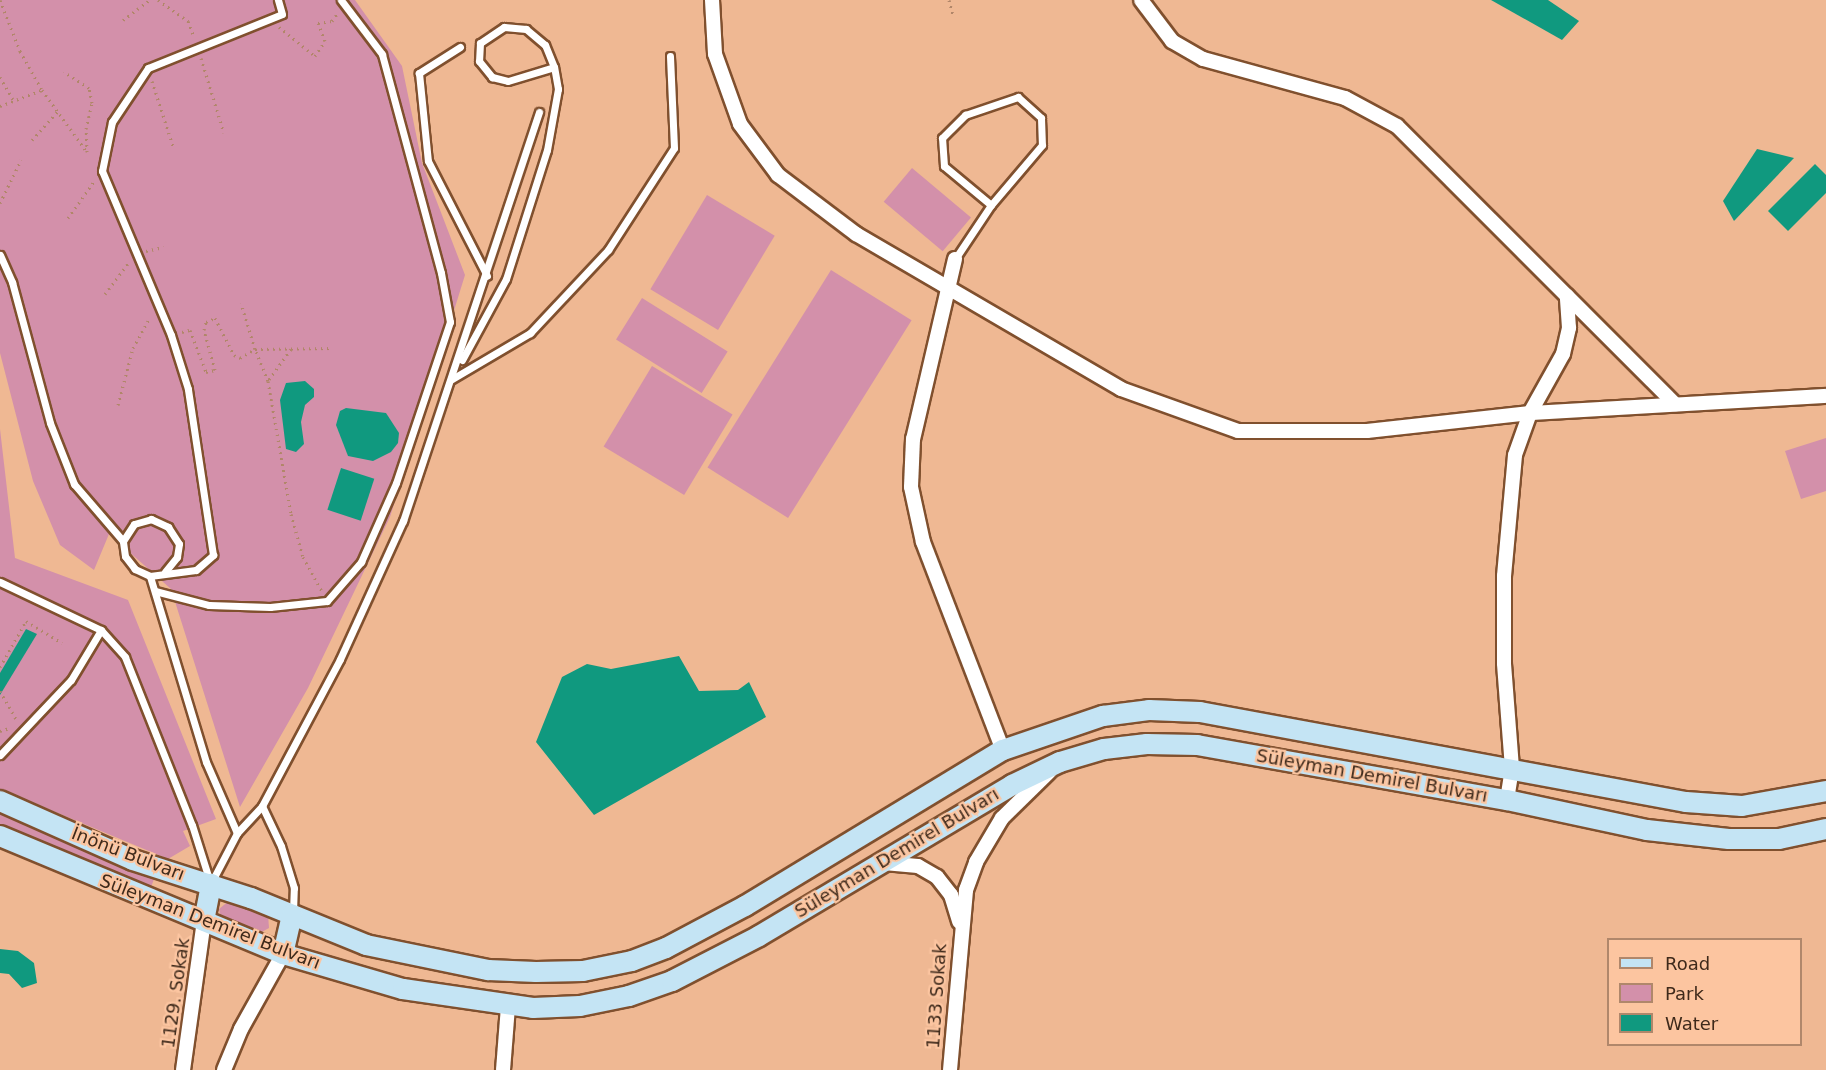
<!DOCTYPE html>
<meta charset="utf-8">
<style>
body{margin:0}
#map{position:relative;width:1826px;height:1070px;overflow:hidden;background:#efb893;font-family:"DejaVu Sans",sans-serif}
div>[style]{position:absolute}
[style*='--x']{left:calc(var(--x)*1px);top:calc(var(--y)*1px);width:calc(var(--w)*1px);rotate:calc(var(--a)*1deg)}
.green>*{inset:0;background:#d390aa;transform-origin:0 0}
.water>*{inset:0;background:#10997f;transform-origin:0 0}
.path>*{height:3px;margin-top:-1.5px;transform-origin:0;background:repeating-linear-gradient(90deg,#b18669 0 1.5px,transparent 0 6px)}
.roads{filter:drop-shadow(2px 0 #80502e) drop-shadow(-2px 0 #80502e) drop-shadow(0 2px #80502e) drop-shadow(0 -2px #80502e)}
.service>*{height:7px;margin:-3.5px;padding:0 3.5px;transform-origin:3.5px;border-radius:3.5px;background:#fff}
.minor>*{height:14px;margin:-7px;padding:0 7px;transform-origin:7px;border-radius:7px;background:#fff}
.secondary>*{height:20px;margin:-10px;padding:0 10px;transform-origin:10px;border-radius:10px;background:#c4e4f4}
span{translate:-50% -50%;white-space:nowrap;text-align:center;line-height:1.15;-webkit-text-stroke:4.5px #fcc5a0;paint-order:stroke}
.street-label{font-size:18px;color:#3f2a1b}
.legend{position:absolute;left:1607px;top:938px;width:195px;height:108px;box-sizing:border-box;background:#fcc5a0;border:2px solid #b0876b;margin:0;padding:8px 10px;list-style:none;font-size:18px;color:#3f2a1b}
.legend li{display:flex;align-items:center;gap:12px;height:30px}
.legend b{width:30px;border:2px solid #b0876b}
</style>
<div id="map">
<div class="green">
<div style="clip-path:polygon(0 0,355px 0,402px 66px,422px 163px,465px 275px,390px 517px,308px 688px,240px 807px,171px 589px,109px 534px,94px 570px,60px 545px,33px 481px,0 353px)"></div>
<div style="left:912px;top:168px;width:77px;height:44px;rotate:40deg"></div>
<div style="left:707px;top:195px;width:79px;height:110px;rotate:31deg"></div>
<div style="left:831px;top:270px;width:95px;height:233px;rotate:32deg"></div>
<div style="left:642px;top:298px;width:101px;height:49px;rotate:32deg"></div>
<div style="left:652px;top:366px;width:94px;height:94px;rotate:31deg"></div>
<div style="clip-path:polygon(0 429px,15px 558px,128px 600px,216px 819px,183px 831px,190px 846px,168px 859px,0 789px)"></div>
<div style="clip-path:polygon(1826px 438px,1826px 491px,1801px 499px,1785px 451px)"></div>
<div style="clip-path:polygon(0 814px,154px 879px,150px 890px,0 825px)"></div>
<div style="clip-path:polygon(230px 900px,268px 914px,269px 928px,258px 934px,221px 918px,219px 909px)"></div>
</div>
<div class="water">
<div style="clip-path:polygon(1491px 0,1548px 0,1579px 21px,1562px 40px)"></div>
<div style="clip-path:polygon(1757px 149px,1794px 158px,1734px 221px,1723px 201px)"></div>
<div style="clip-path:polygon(1815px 164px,1826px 175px,1826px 193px,1788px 231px,1768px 211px)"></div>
<div style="clip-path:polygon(305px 381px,314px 389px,314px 397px,305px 405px,301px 422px,304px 444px,296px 452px,286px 449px,280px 400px,286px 383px)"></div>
<div style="clip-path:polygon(346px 408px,386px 413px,399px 433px,398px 443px,391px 452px,373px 461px,348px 456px,336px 425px,340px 411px)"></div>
<div style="left:341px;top:468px;width:35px;height:44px;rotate:18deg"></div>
<div style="clip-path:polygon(26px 629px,37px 634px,0 695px,0 673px)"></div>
<div style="clip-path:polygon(679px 656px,699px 691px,738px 690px,749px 682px,766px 717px,594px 815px,536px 742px,562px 677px,587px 664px,611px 669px)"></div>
<div style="clip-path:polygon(0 949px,18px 951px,34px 963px,37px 983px,22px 988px,9px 974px,0 973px)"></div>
</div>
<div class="path">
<div style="--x:0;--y:0;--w:55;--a:68.6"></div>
<div style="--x:20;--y:51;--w:45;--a:60.6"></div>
<div style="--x:42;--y:90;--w:77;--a:54"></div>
<div style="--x:87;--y:152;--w:23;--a:-92"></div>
<div style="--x:86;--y:129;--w:27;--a:-77"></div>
<div style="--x:92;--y:103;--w:15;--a:-101"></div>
<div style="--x:89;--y:88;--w:30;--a:-147"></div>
<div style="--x:158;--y:0;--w:37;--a:35"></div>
<div style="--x:188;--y:21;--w:17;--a:69"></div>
<div style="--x:949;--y:0;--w:16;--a:75"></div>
<div style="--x:123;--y:20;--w:34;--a:-37"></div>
<div style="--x:279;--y:27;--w:46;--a:38.9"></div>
<div style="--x:315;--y:56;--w:18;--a:-56"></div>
<div style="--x:325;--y:41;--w:19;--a:-111"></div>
<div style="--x:318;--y:23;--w:14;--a:-8"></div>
<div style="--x:332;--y:21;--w:9;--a:-54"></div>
<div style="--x:201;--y:58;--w:78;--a:73"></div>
<div style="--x:0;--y:77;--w:28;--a:60"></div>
<div style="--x:152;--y:81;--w:68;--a:72.1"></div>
<div style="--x:0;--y:106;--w:45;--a:-20.9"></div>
<div style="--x:32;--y:140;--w:39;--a:-48"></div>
<div style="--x:0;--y:203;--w:48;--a:-64"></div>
<div style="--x:68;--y:218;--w:47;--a:-54.6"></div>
<div style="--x:146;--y:251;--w:18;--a:-13"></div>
<div style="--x:105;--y:294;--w:38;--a:-53"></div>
<div style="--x:182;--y:332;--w:8;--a:-14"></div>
<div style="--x:190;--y:330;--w:45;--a:69.1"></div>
<div style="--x:206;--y:372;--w:9;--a:-13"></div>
<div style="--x:215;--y:370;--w:41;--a:-105.4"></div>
<div style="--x:204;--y:330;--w:8;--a:-76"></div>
<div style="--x:206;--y:322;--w:10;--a:-24"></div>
<div style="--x:215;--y:318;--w:42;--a:62.8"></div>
<div style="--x:234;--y:355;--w:7;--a:27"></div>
<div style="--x:240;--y:358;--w:17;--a:-31"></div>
<div style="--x:255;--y:349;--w:48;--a:-106.9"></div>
<div style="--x:291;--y:349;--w:39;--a:126"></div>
<div style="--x:268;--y:381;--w:135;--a:80.2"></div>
<div style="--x:291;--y:514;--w:45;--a:74.4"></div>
<div style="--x:303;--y:557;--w:39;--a:61"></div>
<div style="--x:268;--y:381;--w:35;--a:-112"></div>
<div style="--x:255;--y:349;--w:78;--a:-0.7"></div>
<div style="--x:118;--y:405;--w:59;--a:-75.3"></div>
<div style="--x:133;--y:348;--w:35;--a:-61"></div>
<div style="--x:0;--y:667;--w:53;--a:-60.5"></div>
<div style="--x:26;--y:621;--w:42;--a:31.4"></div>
<div style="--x:0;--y:691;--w:34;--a:60"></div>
<div style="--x:0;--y:731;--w:9;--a:-18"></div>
</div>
<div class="roads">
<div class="service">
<div style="--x:460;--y:47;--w:49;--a:147.6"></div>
<div style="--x:419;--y:73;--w:88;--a:84.2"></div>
<div style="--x:428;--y:161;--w:129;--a:62.8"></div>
<div style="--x:0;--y:255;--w:30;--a:66"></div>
<div style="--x:12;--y:282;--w:146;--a:74.9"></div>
<div style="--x:50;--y:423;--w:66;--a:68.5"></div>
<div style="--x:74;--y:484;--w:75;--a:49.3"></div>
<div style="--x:955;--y:259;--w:65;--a:-56.3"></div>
<div style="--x:991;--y:205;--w:61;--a:-140.3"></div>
<div style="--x:944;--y:166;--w:28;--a:-94"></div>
<div style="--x:942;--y:138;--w:33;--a:-45"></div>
<div style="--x:965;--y:115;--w:56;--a:-18.8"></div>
<div style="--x:1018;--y:97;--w:31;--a:42"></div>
<div style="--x:1041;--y:118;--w:27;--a:88"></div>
<div style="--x:1042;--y:145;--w:79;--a:130.4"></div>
<div style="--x:462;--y:360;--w:92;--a:-61.5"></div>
<div style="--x:506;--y:279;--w:135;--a:-72.4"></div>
<div style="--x:547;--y:150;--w:62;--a:-79.8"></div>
<div style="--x:558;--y:89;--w:22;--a:-100"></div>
<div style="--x:554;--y:67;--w:24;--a:-112"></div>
<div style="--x:545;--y:45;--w:25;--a:-140"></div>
<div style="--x:526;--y:29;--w:22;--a:-175"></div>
<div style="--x:504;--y:27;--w:29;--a:146"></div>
<div style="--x:480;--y:43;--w:18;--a:93"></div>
<div style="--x:479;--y:61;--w:21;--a:51"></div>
<div style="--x:492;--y:77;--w:16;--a:14"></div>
<div style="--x:508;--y:81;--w:48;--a:-16.9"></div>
<div style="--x:452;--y:379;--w:91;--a:-30.5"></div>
<div style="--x:530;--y:333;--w:114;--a:-46.8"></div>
<div style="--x:608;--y:250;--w:121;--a:-57.1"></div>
<div style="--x:674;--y:148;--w:92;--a:-92.5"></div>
<div style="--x:150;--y:576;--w:17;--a:-155"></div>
<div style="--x:135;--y:569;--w:16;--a:-128"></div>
<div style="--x:125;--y:556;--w:15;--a:-98"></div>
<div style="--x:123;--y:541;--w:20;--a:-57"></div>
<div style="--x:134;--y:524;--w:18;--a:-16"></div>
<div style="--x:151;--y:519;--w:19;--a:25"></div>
<div style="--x:168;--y:527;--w:20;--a:57"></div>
<div style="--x:179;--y:544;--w:13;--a:99"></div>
<div style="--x:177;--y:557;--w:19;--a:129"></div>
<div style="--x:0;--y:582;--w:112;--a:25.4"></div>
<div style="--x:101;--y:630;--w:36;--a:48"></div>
<div style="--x:125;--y:657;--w:181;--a:68.3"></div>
<div style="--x:192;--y:825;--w:60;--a:72.5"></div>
<div style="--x:155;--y:591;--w:56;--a:14.5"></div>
<div style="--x:209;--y:605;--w:61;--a:1.9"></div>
<div style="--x:270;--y:607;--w:57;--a:-6"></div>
<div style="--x:327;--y:601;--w:52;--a:-48.9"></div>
<div style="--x:361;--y:562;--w:86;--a:-66.1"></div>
<div style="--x:396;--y:483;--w:170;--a:-71.5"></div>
<div style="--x:450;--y:322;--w:50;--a:-100.4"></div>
<div style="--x:441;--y:273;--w:227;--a:-105.1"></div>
<div style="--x:382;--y:54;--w:68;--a:-127.2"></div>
<div style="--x:0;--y:755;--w:103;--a:-46.6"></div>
<div style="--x:71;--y:680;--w:58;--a:-59"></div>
<div style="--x:237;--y:833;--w:77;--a:-113.6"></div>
<div style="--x:206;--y:762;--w:194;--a:-106.8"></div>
<div style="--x:150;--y:576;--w:46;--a:-7.4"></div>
<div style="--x:196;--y:570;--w:23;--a:-41"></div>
<div style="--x:213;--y:555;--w:168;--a:-98.6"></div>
<div style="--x:188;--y:389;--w:57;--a:-107.5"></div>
<div style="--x:171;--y:335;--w:178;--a:-112.8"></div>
<div style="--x:102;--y:171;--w:50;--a:-78.5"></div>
<div style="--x:112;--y:122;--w:65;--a:-56.3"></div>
<div style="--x:148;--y:68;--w:144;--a:-21.9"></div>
<div style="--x:282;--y:14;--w:15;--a:-106"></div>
<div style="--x:211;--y:883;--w:56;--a:-62.5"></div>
<div style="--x:237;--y:833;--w:37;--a:-47"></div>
<div style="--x:293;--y:912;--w:24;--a:-88"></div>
<div style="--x:294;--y:888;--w:44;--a:-107.2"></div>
<div style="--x:281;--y:846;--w:44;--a:-115.4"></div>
<div style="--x:262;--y:806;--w:166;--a:-62"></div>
<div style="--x:340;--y:659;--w:152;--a:-65.5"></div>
<div style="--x:403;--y:521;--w:431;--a:-71.6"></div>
</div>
<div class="minor">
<div style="--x:712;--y:0;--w:54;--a:86.8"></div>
<div style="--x:715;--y:54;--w:74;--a:70.3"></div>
<div style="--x:740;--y:124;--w:64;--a:53.3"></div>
<div style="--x:778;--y:175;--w:98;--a:37.1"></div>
<div style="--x:856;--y:234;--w:307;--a:30.3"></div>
<div style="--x:1121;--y:389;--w:124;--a:19.7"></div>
<div style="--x:1238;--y:431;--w:129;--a:0"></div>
<div style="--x:1367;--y:431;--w:164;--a:-6.3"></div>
<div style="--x:1530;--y:413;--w:68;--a:-60.8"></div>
<div style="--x:1563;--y:354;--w:27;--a:-77"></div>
<div style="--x:1569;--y:328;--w:32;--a:-94"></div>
<div style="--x:1567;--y:296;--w:240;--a:-135"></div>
<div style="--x:1397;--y:126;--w:59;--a:-151.7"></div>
<div style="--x:1345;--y:98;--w:147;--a:-164.6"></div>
<div style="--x:1203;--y:59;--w:36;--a:-150"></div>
<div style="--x:1172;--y:41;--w:51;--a:-127.1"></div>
<div style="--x:955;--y:259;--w:185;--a:103.1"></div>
<div style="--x:913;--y:439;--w:48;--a:92.4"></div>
<div style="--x:911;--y:487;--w:56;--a:77.7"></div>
<div style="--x:923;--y:542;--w:223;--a:69"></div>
<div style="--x:1567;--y:296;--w:153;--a:45"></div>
<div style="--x:1507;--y:800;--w:32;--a:-81"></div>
<div style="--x:1512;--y:768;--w:105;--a:-94.4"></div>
<div style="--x:1504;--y:663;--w:87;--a:-90"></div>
<div style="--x:1504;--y:576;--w:121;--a:-84.8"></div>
<div style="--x:1515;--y:455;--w:45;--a:-70.3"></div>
<div style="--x:1530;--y:413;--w:296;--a:-3.3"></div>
<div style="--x:884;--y:863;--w:34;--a:5"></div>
<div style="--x:918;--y:866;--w:22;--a:30"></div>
<div style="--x:937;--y:877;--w:23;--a:52"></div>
<div style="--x:951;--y:895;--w:28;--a:73"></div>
<div style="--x:183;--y:1070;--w:150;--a:-82"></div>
<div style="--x:224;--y:1070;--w:44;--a:-67.5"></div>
<div style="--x:241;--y:1029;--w:86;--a:-60.8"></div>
<div style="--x:503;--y:1070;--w:63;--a:-85.5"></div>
<div style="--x:950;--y:1070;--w:181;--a:-84.9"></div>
<div style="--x:966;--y:890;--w:30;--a:-70"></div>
<div style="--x:976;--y:862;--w:51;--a:-59.4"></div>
<div style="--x:1002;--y:818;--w:66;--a:-44.4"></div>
</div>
<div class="secondary">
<div style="--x:0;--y:801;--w:145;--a:23.9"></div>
<div style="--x:133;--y:860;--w:124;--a:17.9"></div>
<div style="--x:251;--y:898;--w:124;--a:22.2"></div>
<div style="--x:366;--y:945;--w:125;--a:11.6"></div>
<div style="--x:488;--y:970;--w:48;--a:2.4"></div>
<div style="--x:536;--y:972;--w:47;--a:-1.2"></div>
<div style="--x:583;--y:971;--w:50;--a:-11.5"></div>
<div style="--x:632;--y:961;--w:36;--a:-21"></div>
<div style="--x:666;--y:948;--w:89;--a:-28"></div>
<div style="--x:745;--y:906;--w:301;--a:-31.2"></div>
<div style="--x:1003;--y:750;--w:106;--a:-18.8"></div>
<div style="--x:1103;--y:716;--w:46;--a:-7.4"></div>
<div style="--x:1149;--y:710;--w:51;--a:2.2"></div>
<div style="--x:1200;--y:712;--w:494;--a:10.5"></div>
<div style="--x:1686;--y:802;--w:56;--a:4.1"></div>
<div style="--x:1742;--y:806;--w:85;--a:-10.1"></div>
<div style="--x:0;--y:836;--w:307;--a:22.6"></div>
<div style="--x:283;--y:954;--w:125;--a:16.3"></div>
<div style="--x:403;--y:989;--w:131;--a:8.3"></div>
<div style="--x:533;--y:1008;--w:47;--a:-2.4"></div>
<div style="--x:580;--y:1006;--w:50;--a:-11.5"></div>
<div style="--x:629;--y:996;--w:46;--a:-19.2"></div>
<div style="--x:672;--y:981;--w:98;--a:-27.3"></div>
<div style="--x:759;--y:936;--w:295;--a:-30.8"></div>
<div style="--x:1012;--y:785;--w:53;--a:-25.6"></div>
<div style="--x:1060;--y:762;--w:46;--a:-16.5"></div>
<div style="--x:1104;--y:749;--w:43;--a:-6.6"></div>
<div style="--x:1147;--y:744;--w:50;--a:1.1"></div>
<div style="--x:1197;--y:745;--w:315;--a:10.1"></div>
<div style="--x:1507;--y:800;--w:143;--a:12.1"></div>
<div style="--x:1647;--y:830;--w:82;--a:6.3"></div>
<div style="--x:1729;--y:839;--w:50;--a:0"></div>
<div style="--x:1779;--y:839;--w:48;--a:-12"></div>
<div style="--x:204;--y:921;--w:38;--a:-79"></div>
<div style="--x:283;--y:954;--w:40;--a:-77"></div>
</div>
</div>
<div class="street-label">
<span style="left:1372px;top:776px;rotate:10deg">Süleyman Demirel Bulvarı</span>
<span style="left:897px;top:853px;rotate:-31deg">Süleyman Demirel Bulvarı</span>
<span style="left:128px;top:854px;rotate:21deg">İnönü Bulvarı</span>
<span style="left:210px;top:922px;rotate:21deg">Süleyman Demirel Bulvarı</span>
<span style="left:176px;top:993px;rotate:-82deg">1129. Sokak</span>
<span style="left:937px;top:996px;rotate:-86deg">1133 Sokak</span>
</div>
<ul class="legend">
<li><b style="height:8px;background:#c4e4f4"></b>Road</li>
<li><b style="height:16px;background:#d390aa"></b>Park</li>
<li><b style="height:16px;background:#10997f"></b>Water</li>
</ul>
</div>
